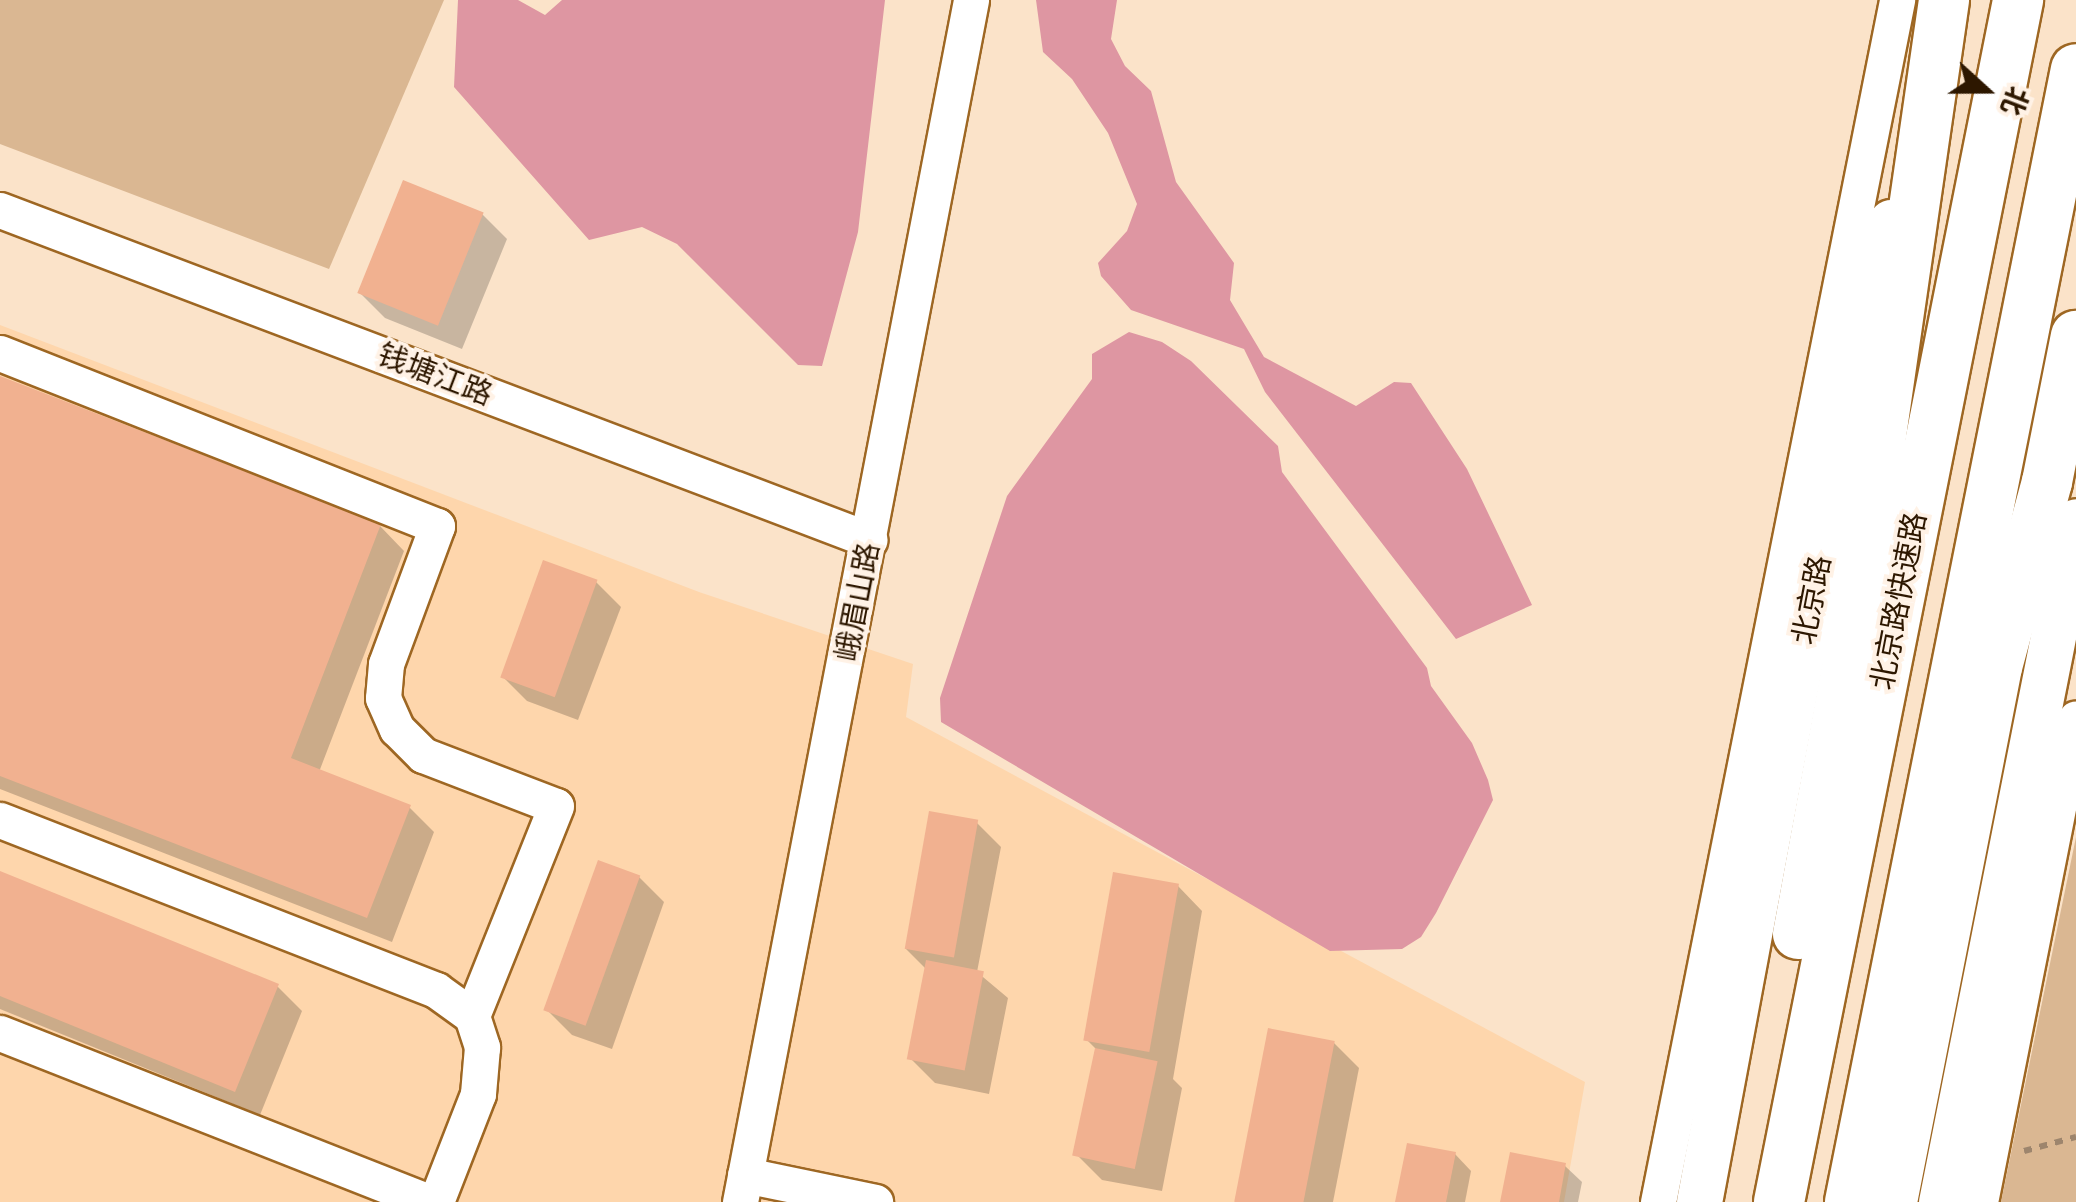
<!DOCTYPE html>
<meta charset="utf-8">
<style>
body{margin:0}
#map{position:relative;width:2076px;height:1202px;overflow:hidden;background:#fbe3c9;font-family:"Fira Sans Condensed","Noto Sans SC",sans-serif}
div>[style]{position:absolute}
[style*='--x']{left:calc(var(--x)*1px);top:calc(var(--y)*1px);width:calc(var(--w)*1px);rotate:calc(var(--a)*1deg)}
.built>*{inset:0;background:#fed6ac}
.green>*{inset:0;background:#dab792}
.water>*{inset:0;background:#de96a2}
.shadow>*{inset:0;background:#0003}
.building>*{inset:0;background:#f1b190;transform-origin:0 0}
.path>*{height:6px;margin-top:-3px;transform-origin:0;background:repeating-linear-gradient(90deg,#9d856d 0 8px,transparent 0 16px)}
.roads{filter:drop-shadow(2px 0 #9e6723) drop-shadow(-2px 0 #9e6723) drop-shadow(0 2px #9e6723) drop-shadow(0 -2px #9e6723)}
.minor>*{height:35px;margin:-17.5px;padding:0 17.5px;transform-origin:17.5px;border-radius:17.5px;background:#fff}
.major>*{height:45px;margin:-22.5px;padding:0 22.5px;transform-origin:22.5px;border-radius:22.5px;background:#fff}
.highway>*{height:50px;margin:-25px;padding:0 25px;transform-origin:25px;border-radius:25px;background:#fff}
span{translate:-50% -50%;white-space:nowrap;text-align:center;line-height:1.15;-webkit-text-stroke:8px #fff2e6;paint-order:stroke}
.street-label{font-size:30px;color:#2d1700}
.north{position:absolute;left:1936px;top:40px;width:100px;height:100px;-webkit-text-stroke:8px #fff2e6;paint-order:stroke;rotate:111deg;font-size:28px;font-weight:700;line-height:40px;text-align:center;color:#2d1700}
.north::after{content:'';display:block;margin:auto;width:35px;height:45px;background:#2d1700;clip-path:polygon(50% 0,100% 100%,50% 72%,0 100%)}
</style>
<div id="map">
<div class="built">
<div style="clip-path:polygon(0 325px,699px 592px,913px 664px,906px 717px,1585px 1082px,1564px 1202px,0 1202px)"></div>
</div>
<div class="green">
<div style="clip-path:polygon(0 0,444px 0,329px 269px,0 144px)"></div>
<div style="clip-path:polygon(2076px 837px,2076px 1202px,2001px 1202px)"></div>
</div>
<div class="water">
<div style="clip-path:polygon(458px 0,518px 0,545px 15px,562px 0,885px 0,858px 232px,822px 366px,798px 365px,677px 244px,642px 227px,589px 240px,454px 87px)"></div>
<div style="clip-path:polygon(1036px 0,1117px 0,1111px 39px,1125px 66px,1151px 91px,1176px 182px,1234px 263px,1230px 300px,1264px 357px,1356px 406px,1394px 382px,1411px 383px,1467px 469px,1532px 605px,1456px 639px,1265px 392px,1244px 349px,1131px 310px,1101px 276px,1098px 263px,1127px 231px,1137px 204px,1108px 133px,1072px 79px,1043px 52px)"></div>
<div style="clip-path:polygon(1129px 332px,1162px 342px,1191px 361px,1278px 446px,1282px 472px,1427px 668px,1431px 686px,1472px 743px,1488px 780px,1493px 800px,1436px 913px,1421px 937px,1402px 949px,1330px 951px,941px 722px,940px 698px,1007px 496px,1092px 379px,1092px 354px)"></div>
</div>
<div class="shadow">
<div style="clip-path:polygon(482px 214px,507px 239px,462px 349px,385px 318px,360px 293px)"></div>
<div style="clip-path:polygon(0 379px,380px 526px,404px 551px,319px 772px,409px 807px,434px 832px,392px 942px,0 789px)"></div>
<div style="clip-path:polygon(596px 582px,621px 607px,578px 720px,527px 701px,502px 676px)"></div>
<div style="clip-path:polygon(976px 822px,1001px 847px,977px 972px,1008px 998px,989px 1094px,935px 1083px,910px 1058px,927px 970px,905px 948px)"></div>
<div style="clip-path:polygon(0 874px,278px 987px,302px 1011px,260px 1115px,0 1009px)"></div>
<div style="clip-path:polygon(639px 877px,664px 902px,612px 1049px,572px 1035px,547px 1010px)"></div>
<div style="clip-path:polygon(1178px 886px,1202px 911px,1173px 1079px,1182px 1088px,1162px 1191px,1102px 1180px,1077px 1155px,1097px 1050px,1087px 1040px)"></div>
<div style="clip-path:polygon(1334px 1043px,1359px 1068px,1333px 1202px,1236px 1202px)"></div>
<div style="clip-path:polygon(1455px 1154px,1471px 1171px,1465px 1202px,1398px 1202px)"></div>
<div style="clip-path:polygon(1565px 1166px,1582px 1182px,1578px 1202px,1503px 1202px)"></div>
</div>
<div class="building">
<div style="left:403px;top:180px;width:87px;height:122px;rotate:22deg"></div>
<div style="clip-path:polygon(0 376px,381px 524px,291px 758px,411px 805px,367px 918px,0 776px)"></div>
<div style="left:543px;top:560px;width:58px;height:125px;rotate:20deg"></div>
<div style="left:929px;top:811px;width:50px;height:140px;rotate:10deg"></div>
<div style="left:598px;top:860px;width:45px;height:160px;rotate:20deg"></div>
<div style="clip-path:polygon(0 871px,279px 984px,235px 1092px,0 996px)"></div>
<div style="left:1113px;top:872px;width:67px;height:171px;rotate:10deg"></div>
<div style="left:926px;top:960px;width:59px;height:101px;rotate:11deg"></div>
<div style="left:1268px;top:1028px;width:68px;height:177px;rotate:11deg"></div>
<div style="left:1095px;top:1048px;width:64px;height:110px;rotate:12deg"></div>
<div style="clip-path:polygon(1407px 1143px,1456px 1152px,1446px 1202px,1395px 1202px)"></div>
<div style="clip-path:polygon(1510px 1152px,1566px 1163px,1559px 1202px,1500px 1202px)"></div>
</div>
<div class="path">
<div style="--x:2024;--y:1151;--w:54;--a:-15.1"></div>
</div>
<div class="roads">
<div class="minor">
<div style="--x:0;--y:210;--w:930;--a:20.77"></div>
<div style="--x:0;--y:353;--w:470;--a:21.6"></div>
<div style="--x:437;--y:526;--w:147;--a:110.3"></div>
<div style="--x:386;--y:664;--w:34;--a:95"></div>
<div style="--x:383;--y:698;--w:34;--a:66"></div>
<div style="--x:397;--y:729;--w:37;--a:45"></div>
<div style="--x:423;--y:755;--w:142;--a:21"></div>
<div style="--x:556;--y:806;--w:226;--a:111.8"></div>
<div style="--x:0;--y:820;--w:468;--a:21.3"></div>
<div style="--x:436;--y:990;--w:44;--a:35.8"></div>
<div style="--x:472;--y:1016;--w:33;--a:72"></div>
<div style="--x:482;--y:1047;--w:47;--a:94.9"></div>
<div style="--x:478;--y:1094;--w:116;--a:111.3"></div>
<div style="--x:0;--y:1033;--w:460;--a:21.5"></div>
<div style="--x:745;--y:1175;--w:133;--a:11.7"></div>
<div style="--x:740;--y:1202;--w:1224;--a:-79.12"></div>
<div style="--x:1658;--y:1202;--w:1226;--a:-78.75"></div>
<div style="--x:1980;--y:1202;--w:493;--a:-78.8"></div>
</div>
<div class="major">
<div style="--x:1699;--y:1202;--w:692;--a:-79.42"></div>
<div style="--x:1826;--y:522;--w:307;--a:-77.8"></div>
<div style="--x:1941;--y:1202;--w:694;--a:-78.79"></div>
</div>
<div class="highway">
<div style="--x:1798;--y:934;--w:282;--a:-79.6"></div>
<div style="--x:1849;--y:657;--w:664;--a:-81.77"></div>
<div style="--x:1779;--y:1202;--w:1226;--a:-78.75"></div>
<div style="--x:1850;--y:1202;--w:1155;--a:-78.72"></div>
<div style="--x:1892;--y:1202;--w:545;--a:-78.9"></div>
<div style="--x:1997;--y:667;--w:192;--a:-74.9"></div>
<div style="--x:2047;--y:482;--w:149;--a:-78.8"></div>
</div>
</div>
<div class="street-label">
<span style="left:435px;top:375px;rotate:21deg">钱塘江路</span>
<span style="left:1812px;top:600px;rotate:-79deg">北京路</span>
<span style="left:1899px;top:601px;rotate:-79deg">北京路快速路</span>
<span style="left:858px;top:602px;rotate:-79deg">峨眉山路</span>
</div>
<div class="north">北</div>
</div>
